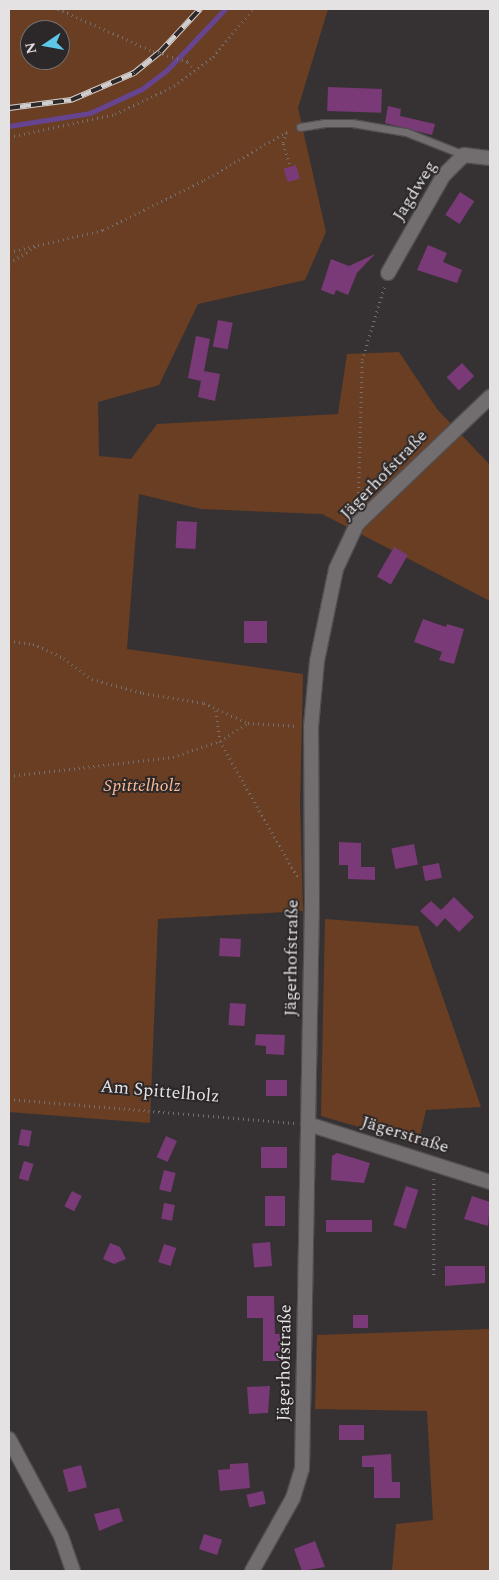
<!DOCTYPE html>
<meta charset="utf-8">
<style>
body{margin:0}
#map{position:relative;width:499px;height:1580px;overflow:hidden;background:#363233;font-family:Spectral,serif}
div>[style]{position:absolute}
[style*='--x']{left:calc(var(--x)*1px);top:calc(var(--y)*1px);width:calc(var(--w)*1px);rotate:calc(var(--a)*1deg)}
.green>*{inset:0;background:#6a3e22}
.stream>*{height:4.5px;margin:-2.25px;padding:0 2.25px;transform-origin:2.25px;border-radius:2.25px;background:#664490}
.building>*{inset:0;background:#7a3977;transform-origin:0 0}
.path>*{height:2.5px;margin-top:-1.25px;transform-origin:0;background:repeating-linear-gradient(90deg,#747071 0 1px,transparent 0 5px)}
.roads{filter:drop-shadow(1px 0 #514e4f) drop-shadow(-1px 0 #514e4f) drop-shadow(0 1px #514e4f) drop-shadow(0 -1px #514e4f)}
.service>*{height:7px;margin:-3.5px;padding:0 3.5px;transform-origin:3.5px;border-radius:3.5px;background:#726d6f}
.minor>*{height:14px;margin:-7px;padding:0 7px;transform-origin:7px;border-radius:7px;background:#726d6f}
.rail>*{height:5.5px;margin-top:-2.75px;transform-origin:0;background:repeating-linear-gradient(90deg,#2c2829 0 11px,#d0cdce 0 22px);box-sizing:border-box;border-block:1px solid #d0cdce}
.path-bridge>*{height:2.5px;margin-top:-1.25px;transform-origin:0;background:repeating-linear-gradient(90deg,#747071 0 1px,transparent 0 5px)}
span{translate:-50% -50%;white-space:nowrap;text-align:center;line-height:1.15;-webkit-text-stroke:4px #2c2829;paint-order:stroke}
.street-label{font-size:18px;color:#e5e2e3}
.park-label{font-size:18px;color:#fcba94;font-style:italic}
.frame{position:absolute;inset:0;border:10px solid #e5e2e3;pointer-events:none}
.north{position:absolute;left:20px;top:20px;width:50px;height:50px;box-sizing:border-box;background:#2c2829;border:1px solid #767273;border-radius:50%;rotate:258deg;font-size:14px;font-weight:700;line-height:20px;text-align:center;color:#e5e2e3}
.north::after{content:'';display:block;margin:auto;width:18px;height:22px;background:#5cc7e7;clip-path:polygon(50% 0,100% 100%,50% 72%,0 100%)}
</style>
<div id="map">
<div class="green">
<div style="clip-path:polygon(evenodd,9px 9px,328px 9px,298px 108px,326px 232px,305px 280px,198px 304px,159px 385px,98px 402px,99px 456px,131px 459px,157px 424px,338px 414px,347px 354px,399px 352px,437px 409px,490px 465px,490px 601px,322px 514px,201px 509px,139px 494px,127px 649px,303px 674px,300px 804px,303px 911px,158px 919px,150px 1123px,9px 1112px,9px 9px,30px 30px,60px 30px,60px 60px,30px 60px,30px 30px)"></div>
<div style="clip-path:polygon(325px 919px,418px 926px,481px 1107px,426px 1110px,418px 1144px,321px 1116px)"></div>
<div style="clip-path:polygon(490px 1329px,490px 1571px,392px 1571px,396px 1524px,433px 1520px,427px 1411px,315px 1409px,317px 1335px)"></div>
</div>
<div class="stream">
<div style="--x:9;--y:126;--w:82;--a:-9.1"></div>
<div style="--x:90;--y:113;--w:57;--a:-24.8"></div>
<div style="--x:142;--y:89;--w:31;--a:-37"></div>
<div style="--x:167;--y:70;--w:84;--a:-46.4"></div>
</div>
<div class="building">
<div style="left:328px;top:87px;width:54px;height:24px;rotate:2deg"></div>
<div style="clip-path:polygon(388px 106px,401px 109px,400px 116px,435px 124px,432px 135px,385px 123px)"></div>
<div style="left:296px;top:165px;width:14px;height:13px;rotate:73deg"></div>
<div style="left:460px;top:192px;width:17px;height:27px;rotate:33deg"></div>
<div style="clip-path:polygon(428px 245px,447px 253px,443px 262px,462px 270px,457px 283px,417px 270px)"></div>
<div style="clip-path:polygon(375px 254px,357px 273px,348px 295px,336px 290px,334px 295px,321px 290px,331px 259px,349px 266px)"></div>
<div style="left:218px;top:320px;width:15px;height:27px;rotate:11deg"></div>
<div style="clip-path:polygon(196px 336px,210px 339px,204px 371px,220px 374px,215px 401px,198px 397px,201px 381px,188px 378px)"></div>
<div style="left:462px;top:363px;width:18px;height:21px;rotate:47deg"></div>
<div style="left:177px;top:521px;width:20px;height:27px;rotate:3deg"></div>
<div style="left:394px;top:547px;width:16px;height:34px;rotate:30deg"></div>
<div style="clip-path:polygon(423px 619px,446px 627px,447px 624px,464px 629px,454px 664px,439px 660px,442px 652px,414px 642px)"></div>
<div style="left:244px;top:621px;width:23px;height:22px"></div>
<div style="clip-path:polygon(339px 842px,361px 843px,361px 867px,375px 867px,375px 880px,348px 879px,348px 865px,339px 865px)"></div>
<div style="left:414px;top:844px;width:21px;height:23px;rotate:79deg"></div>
<div style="left:439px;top:863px;width:15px;height:17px;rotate:79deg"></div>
<div style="clip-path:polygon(454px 897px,474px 917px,459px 932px,445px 918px,437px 927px,420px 911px,431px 901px,441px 910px)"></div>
<div style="left:220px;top:938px;width:21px;height:18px;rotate:3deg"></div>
<div style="left:230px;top:1003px;width:16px;height:22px;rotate:4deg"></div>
<div style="clip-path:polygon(256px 1034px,285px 1035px,284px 1055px,266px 1054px,266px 1046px,255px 1045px)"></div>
<div style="left:266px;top:1080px;width:21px;height:16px"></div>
<div style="left:21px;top:1129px;width:11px;height:16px;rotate:10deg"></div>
<div style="left:166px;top:1136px;width:12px;height:23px;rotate:24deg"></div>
<div style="left:261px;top:1147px;width:26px;height:21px"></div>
<div style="clip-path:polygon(337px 1153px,370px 1163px,364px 1183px,331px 1180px,332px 1156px)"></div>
<div style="left:24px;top:1161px;width:10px;height:18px;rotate:17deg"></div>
<div style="left:164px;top:1170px;width:12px;height:20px;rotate:14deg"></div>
<div style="left:406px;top:1186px;width:13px;height:41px;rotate:18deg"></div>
<div style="left:72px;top:1191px;width:11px;height:17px;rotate:27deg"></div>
<div style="left:265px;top:1196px;width:20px;height:30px"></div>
<div style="clip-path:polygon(472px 1196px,490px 1202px,488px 1226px,464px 1219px)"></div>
<div style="left:164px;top:1203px;width:11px;height:16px;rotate:10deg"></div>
<div style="left:372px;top:1220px;width:12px;height:46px;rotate:90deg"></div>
<div style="left:270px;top:1242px;width:24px;height:18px;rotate:85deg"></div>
<div style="clip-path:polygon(110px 1243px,120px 1247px,126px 1259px,114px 1264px,103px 1259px)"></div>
<div style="left:164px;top:1244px;width:13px;height:19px;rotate:18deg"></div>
<div style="clip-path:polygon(445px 1266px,485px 1266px,485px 1283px,445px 1286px)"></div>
<div style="clip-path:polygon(247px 1296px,274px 1296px,275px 1334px,281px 1334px,280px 1361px,263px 1361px,263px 1318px,247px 1318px)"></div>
<div style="left:368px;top:1315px;width:13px;height:15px;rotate:90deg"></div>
<div style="clip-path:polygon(270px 1386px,268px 1413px,249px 1414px,247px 1387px)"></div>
<div style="left:339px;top:1425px;width:25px;height:15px"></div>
<div style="clip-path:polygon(391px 1454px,392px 1482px,400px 1482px,400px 1498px,374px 1498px,374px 1467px,362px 1467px,362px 1456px)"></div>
<div style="clip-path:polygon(248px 1463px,250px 1488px,220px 1491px,218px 1470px,230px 1469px,230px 1464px)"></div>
<div style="left:81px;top:1465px;width:23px;height:19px;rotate:75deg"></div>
<div style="left:263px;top:1491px;width:13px;height:17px;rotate:77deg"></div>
<div style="clip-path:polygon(119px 1508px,123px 1521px,99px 1531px,94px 1514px)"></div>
<div style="left:204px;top:1534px;width:19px;height:16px;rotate:18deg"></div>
<div style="clip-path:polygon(315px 1541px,325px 1567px,302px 1571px,294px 1549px)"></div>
</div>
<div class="path">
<div style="--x:58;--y:9;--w:104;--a:23.9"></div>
<div style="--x:188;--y:62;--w:9;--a:49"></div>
<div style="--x:9;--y:137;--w:108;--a:-12.2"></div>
<div style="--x:115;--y:114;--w:65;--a:-25.4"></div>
<div style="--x:174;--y:86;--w:49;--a:-36.6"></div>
<div style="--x:213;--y:57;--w:62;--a:-50.2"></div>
<div style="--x:289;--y:164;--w:22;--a:-106"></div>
<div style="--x:283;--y:143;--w:11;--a:-75"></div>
<div style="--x:286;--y:132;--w:5;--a:-22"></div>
<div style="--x:9;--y:252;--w:97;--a:-13.2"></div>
<div style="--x:103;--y:230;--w:113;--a:-26.3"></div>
<div style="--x:204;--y:180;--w:95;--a:-30.3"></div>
<div style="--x:9;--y:263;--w:31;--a:-32"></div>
<div style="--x:358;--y:503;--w:143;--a:-88.4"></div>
<div style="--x:362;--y:360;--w:76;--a:-73.2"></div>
<div style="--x:9;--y:641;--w:24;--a:7"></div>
<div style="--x:33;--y:644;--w:34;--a:24"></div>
<div style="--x:64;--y:658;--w:35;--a:37"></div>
<div style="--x:92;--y:679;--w:53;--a:15.4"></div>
<div style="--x:143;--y:693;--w:62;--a:9.3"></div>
<div style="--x:204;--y:703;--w:48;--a:24.4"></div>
<div style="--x:216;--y:711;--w:30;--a:82"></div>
<div style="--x:220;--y:741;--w:158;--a:60.3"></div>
<div style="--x:9;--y:776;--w:165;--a:-6.6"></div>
<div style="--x:173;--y:757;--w:50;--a:-18.8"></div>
<div style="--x:220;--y:741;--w:33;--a:-33"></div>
<div style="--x:248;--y:723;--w:49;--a:3.5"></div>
<div style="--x:9;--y:1099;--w:286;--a:4.8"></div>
<div style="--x:434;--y:1179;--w:96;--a:90"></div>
</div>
<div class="roads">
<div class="service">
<div style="--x:300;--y:127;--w:24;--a:-9"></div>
<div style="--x:324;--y:123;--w:28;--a:0"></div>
<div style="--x:352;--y:123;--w:55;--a:9.5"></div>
<div style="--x:406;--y:132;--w:62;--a:21.6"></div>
</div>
<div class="minor">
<div style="--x:388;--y:273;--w:112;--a:-60.4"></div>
<div style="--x:443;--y:176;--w:30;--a:-45"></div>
<div style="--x:464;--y:155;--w:26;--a:7"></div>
<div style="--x:308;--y:1124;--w:191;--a:17.7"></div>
<div style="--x:9;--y:1439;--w:110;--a:61.8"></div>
<div style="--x:61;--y:1536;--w:37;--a:71"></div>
<div style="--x:252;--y:1571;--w:84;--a:-60.7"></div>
<div style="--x:293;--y:1498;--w:30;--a:-73"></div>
<div style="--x:302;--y:1469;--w:566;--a:-88.99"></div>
<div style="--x:312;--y:903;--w:176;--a:-90.3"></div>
<div style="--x:311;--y:727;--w:66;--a:-84.8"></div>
<div style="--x:317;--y:661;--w:94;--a:-78.3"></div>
<div style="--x:336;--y:569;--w:50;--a:-65"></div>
<div style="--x:357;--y:524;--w:184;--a:-43.7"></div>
</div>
</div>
<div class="rail">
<div style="--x:9;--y:108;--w:63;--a:-7.4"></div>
<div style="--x:71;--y:100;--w:69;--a:-23.2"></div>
<div style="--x:134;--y:73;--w:33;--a:-39"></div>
<div style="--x:160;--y:52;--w:59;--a:-47.1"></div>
</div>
<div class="path-bridge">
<div style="--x:153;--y:51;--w:37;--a:17"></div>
</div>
<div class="street-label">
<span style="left:415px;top:191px;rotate:-58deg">Jagdweg</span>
<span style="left:384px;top:475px;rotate:-46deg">Jägerhofstraße</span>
<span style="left:292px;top:958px;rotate:-89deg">Jägerhofstraße</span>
<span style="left:160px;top:1092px;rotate:5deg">Am Spittelholz</span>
<span style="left:405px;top:1135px;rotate:17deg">Jägerstraße</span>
<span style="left:285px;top:1363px;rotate:-89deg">Jägerhofstraße</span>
</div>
<div class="park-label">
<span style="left:142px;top:786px">Spittelholz</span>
</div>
<div class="frame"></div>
<div class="north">N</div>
</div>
